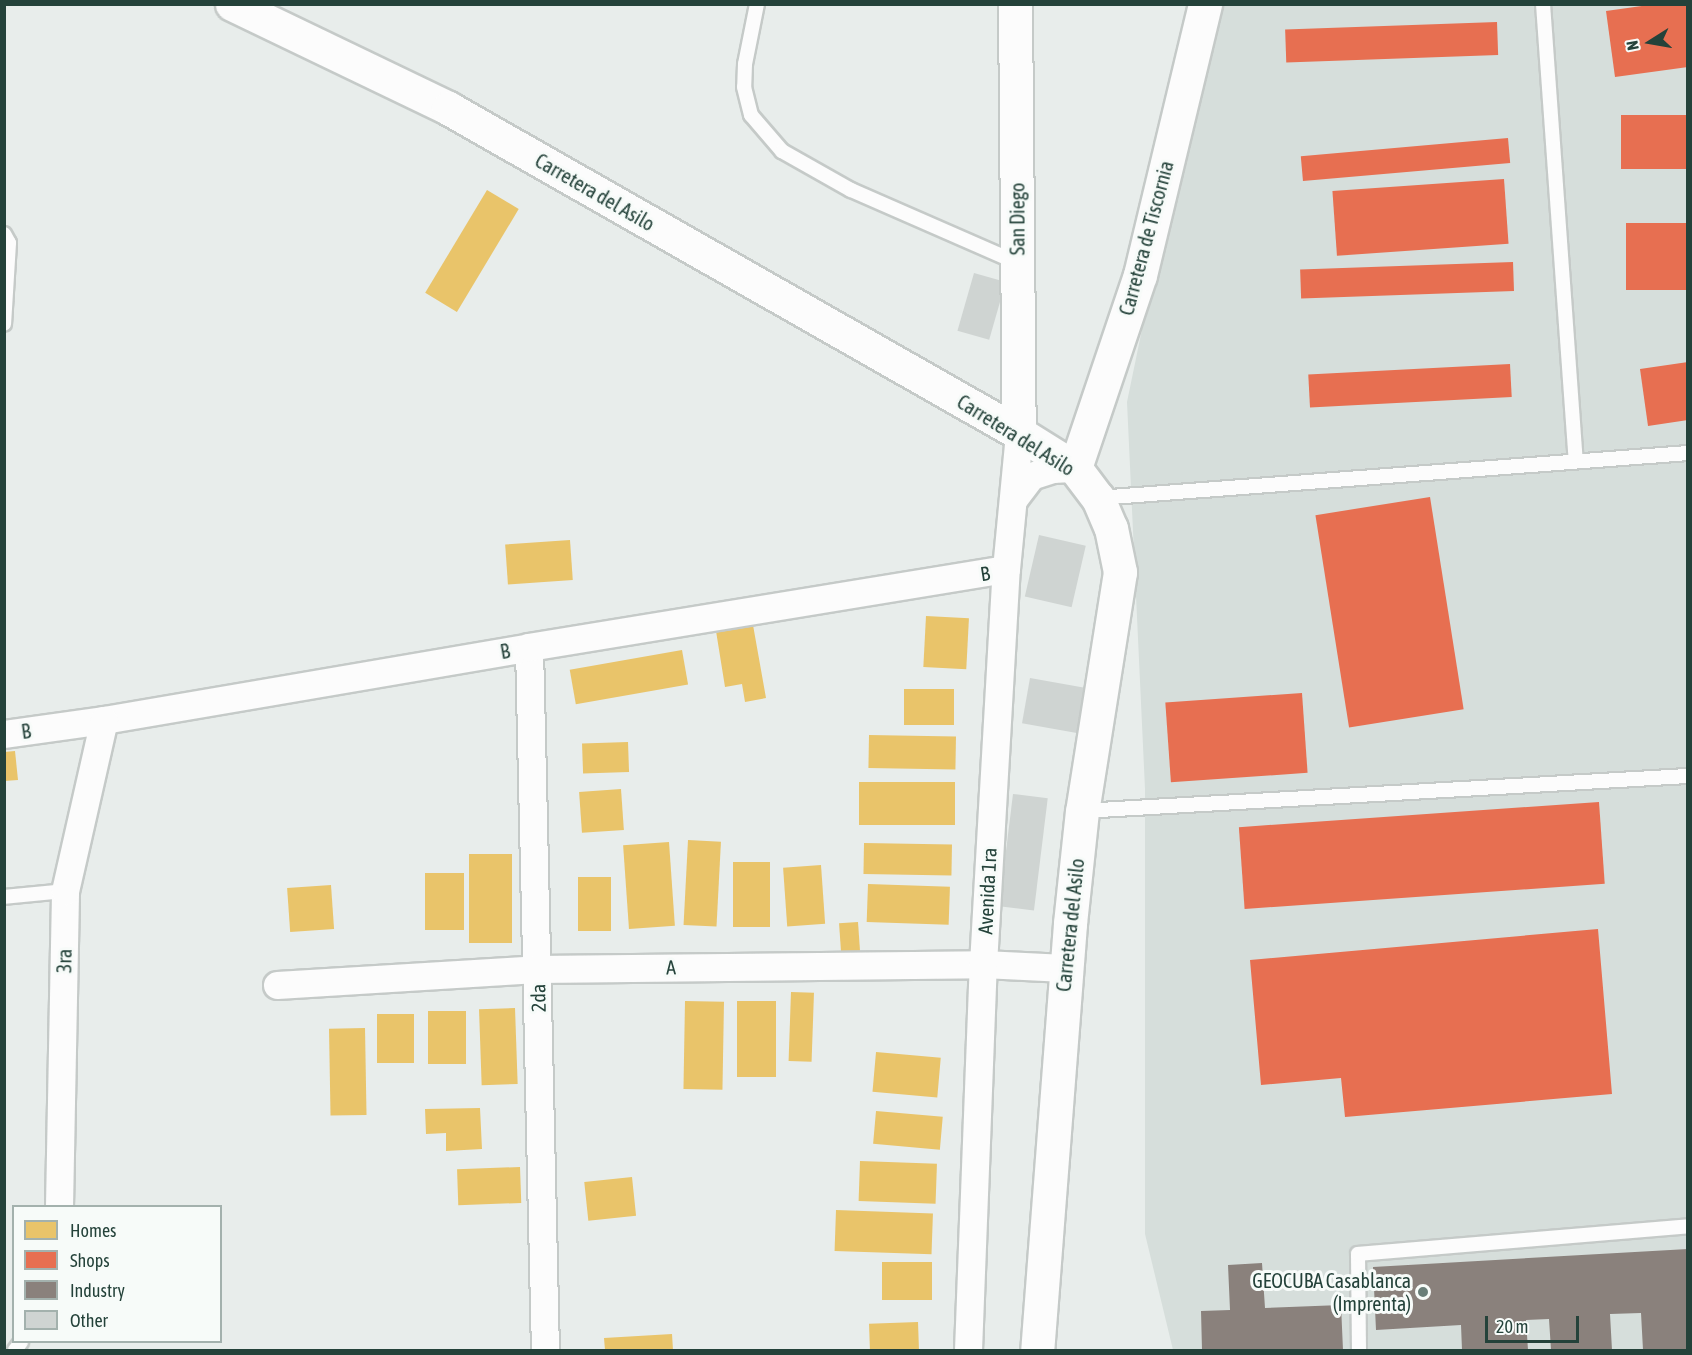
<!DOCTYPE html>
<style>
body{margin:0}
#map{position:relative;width:1692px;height:1355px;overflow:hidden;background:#e8edeb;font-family:"Asap Condensed",sans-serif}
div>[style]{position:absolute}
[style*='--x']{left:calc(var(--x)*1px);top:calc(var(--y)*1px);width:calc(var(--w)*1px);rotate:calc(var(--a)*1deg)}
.built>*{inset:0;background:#d6dedb}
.homes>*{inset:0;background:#e9c46a;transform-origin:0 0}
.shops>*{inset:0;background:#e76f51;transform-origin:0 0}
.industry>*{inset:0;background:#8a817c}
.building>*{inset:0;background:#cfd4d2;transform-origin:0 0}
.roads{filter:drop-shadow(2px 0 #c5cac8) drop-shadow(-2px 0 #c5cac8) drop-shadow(0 2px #c5cac8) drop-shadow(0 -2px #c5cac8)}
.lane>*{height:14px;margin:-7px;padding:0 7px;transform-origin:7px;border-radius:7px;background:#fcfcfc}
.street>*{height:27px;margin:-13.5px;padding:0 13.5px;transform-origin:13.5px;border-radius:13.5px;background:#fcfcfc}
.secondary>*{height:33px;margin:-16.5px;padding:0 16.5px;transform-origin:16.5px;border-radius:16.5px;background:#fcfcfc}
.dots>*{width:16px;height:16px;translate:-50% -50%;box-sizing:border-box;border:3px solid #f7fbf9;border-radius:50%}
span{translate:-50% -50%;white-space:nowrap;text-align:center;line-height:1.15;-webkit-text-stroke:6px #f7fbf9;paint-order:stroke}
.street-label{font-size:20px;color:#24423a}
.poi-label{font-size:20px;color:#24423a}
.right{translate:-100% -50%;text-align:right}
.frame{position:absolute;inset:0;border:6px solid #24423a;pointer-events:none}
.legend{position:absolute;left:12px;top:1205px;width:210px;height:138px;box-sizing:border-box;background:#f7fbf9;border:2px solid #a3b1ad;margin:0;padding:8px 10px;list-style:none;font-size:18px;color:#24423a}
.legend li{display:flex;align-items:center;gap:12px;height:30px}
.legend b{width:30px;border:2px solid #a3b1ad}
.north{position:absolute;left:1620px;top:12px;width:60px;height:60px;-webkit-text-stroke:4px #f7fbf9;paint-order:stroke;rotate:259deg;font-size:16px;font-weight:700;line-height:24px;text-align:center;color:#24423a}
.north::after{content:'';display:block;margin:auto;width:21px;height:27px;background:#24423a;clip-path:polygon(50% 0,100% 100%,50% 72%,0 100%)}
.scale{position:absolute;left:1485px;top:1316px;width:94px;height:27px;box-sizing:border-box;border:3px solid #24423a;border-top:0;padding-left:8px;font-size:18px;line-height:21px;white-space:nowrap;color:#24423a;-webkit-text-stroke:4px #f7fbf9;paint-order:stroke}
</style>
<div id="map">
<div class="built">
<div style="clip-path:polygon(1209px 5px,1687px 5px,1687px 1350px,1173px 1350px,1145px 1234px,1145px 789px,1127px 402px)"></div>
</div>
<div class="homes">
<div style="left:487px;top:190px;width:37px;height:120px;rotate:31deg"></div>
<div style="left:570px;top:540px;width:40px;height:65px;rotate:86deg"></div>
<div style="left:926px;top:616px;width:43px;height:51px;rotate:3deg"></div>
<div style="clip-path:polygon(753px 625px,766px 698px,745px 702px,742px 684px,725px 687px,716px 631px)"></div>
<div style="left:682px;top:650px;width:35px;height:114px;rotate:80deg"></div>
<div style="left:904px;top:689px;width:50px;height:36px"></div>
<div style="left:869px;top:735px;width:87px;height:33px;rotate:1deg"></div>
<div style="left:628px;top:742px;width:30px;height:46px;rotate:88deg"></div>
<div style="clip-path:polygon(15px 751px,18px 780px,4px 781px,4px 752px)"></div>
<div style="left:859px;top:782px;width:96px;height:43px"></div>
<div style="left:621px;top:789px;width:41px;height:42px;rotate:86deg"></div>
<div style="left:688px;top:840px;width:33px;height:85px;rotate:3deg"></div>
<div style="left:669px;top:842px;width:84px;height:46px;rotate:86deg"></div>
<div style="left:864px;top:843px;width:88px;height:31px;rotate:1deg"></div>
<div style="left:469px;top:854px;width:43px;height:89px"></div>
<div style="left:733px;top:862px;width:37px;height:65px"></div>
<div style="left:821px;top:865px;width:59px;height:38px;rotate:86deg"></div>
<div style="left:464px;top:873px;width:57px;height:39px;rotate:90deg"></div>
<div style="left:578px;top:877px;width:33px;height:54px"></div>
<div style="left:868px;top:884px;width:82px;height:38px;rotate:2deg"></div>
<div style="left:331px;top:885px;width:44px;height:44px;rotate:86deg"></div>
<div style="left:858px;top:922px;width:31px;height:19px;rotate:86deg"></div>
<div style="left:791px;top:992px;width:23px;height:69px;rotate:2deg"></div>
<div style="left:685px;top:1001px;width:39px;height:88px;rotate:1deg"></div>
<div style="left:737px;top:1001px;width:39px;height:76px"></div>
<div style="left:515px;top:1008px;width:76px;height:36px;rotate:88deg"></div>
<div style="left:428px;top:1011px;width:38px;height:53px"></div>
<div style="left:377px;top:1014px;width:37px;height:49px"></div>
<div style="left:365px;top:1028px;width:87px;height:36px;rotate:89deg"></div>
<div style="left:876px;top:1052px;width:65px;height:40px;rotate:5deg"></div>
<div style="clip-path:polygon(480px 1108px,482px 1149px,446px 1151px,446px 1133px,426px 1134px,425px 1109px)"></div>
<div style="left:876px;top:1111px;width:67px;height:33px;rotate:5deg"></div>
<div style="left:860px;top:1161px;width:77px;height:40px;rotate:2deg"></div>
<div style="left:520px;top:1167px;width:36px;height:63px;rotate:88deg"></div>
<div style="left:632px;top:1177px;width:39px;height:48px;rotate:84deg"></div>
<div style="left:836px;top:1210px;width:97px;height:41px;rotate:2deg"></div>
<div style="left:882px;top:1262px;width:50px;height:38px"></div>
<div style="left:918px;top:1322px;width:28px;height:49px;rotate:88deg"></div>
<div style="clip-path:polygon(672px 1334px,673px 1350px,605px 1350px,604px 1338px)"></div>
</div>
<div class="shops">
<div style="clip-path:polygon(1656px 4px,1688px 4px,1688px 67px,1615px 77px,1606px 11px)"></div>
<div style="left:1497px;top:22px;width:33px;height:212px;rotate:88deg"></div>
<div style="left:1688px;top:115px;width:54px;height:67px;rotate:90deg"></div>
<div style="left:1508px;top:138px;width:25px;height:208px;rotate:85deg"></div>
<div style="left:1504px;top:179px;width:65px;height:172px;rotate:86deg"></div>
<div style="left:1688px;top:223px;width:67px;height:62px;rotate:90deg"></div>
<div style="left:1513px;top:262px;width:29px;height:213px;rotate:88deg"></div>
<div style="clip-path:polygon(1688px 362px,1688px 420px,1648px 426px,1640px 369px)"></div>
<div style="left:1510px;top:364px;width:33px;height:202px;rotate:87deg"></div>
<div style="left:1430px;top:497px;width:215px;height:116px;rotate:81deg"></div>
<div style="left:1302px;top:693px;width:80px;height:137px;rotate:86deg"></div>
<div style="left:1599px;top:802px;width:82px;height:361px;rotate:86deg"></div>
<div style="clip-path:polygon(1598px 929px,1612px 1094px,1345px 1117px,1341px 1078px,1261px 1085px,1250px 960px)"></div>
</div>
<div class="industry">
<div style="clip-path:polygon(1688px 1249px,1688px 1350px,1643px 1350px,1641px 1313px,1610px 1314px,1612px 1350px,1551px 1350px,1549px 1319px,1526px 1320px,1528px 1350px,1462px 1350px,1461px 1325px,1376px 1330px,1373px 1267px)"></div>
<div style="clip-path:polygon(1262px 1263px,1265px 1308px,1341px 1305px,1343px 1350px,1202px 1350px,1201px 1311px,1230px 1310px,1228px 1265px)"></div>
</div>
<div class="building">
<div style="left:974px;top:273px;width:33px;height:60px;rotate:16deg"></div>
<div style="left:1039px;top:535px;width:48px;height:63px;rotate:13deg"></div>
<div style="left:1030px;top:678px;width:57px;height:46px;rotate:10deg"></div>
<div style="left:1013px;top:794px;width:35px;height:113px;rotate:7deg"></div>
</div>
<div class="roads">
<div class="lane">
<div style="--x:757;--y:4;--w:61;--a:101.3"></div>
<div style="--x:745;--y:64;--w:23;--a:92"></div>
<div style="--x:744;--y:87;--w:29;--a:76"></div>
<div style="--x:751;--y:115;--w:48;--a:49.3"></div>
<div style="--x:782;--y:151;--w:79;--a:29.5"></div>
<div style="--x:851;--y:190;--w:180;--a:23.6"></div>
<div style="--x:1543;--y:4;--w:458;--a:85.9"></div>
<div style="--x:4;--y:234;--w:10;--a:61"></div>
<div style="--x:9;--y:243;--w:81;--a:93.5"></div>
<div style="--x:1098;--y:498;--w:592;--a:-4.36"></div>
<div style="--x:1082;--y:811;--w:607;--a:-3.31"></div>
<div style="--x:4;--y:897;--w:61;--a:-5.6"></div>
<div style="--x:15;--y:1350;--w:10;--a:-53"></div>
<div style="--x:1359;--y:1350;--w:96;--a:-90.6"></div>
<div style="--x:1358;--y:1254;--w:331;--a:-4.8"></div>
</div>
<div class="street">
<div style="--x:1013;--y:500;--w:30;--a:-53"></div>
<div style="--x:1031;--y:476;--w:23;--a:-18"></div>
<div style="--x:1053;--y:469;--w:22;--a:-3"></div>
<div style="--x:529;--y:647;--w:703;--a:88.7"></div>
<div style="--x:4;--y:734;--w:101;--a:-8"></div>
<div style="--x:104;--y:720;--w:431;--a:-9.7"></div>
<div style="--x:529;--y:647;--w:483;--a:-9.3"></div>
<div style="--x:277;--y:985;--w:260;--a:-3.5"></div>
<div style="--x:537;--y:969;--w:446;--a:-0.6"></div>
<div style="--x:983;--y:964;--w:82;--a:2.8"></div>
<div style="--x:59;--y:1206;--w:315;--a:-88.9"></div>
<div style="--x:65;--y:891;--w:175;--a:-77.2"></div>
<div style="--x:968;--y:1350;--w:386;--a:-87.8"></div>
<div style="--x:983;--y:964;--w:396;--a:-86.7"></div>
<div style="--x:1006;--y:569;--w:137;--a:-84.5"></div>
</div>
<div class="secondary">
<div style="--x:232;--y:4;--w:240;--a:25.7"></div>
<div style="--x:448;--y:108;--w:657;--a:29.65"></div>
<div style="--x:1019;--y:433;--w:66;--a:32"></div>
<div style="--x:1075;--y:468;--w:38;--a:53"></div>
<div style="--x:1098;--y:498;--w:33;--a:67"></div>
<div style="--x:1111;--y:528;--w:45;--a:78.4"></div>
<div style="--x:1120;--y:572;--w:242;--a:99"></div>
<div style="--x:1082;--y:811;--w:114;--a:96.1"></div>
<div style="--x:1070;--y:924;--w:427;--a:94.4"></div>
<div style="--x:1015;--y:4;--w:429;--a:89.5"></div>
<div style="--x:1075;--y:468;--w:204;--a:-71.4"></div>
<div style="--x:1140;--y:275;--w:279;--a:-76.5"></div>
</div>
</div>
<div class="dots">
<div style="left:1423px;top:1292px;background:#697e78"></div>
</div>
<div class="street-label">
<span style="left:595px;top:192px;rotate:30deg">Carretera del Asilo</span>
<span style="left:1017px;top:219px;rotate:-90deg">San Diego</span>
<span style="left:1146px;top:238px;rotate:-75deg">Carretera de Tiscornia</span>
<span style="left:1016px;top:435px;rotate:32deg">Carretera del Asilo</span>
<span style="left:985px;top:573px;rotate:-9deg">B</span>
<span style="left:505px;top:651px;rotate:-10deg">B</span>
<span style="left:26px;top:731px;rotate:-8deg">B</span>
<span style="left:987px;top:891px;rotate:-87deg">Avenida 1ra</span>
<span style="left:1070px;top:925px;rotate:-84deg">Carretera del Asilo</span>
<span style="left:64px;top:961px;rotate:-89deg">3ra</span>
<span style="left:671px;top:967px;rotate:-1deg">A</span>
<span style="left:538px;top:998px;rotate:-91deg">2da</span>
</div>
<div class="poi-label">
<span class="right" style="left:1411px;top:1292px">GEOCUBA Casablanca<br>(Imprenta)</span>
</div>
<div class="frame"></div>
<ul class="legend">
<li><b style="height:16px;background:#e9c46a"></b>Homes</li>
<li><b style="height:16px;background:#e76f51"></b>Shops</li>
<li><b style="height:16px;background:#8a817c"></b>Industry</li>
<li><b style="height:16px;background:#cfd4d2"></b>Other</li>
</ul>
<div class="north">N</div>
<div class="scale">20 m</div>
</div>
